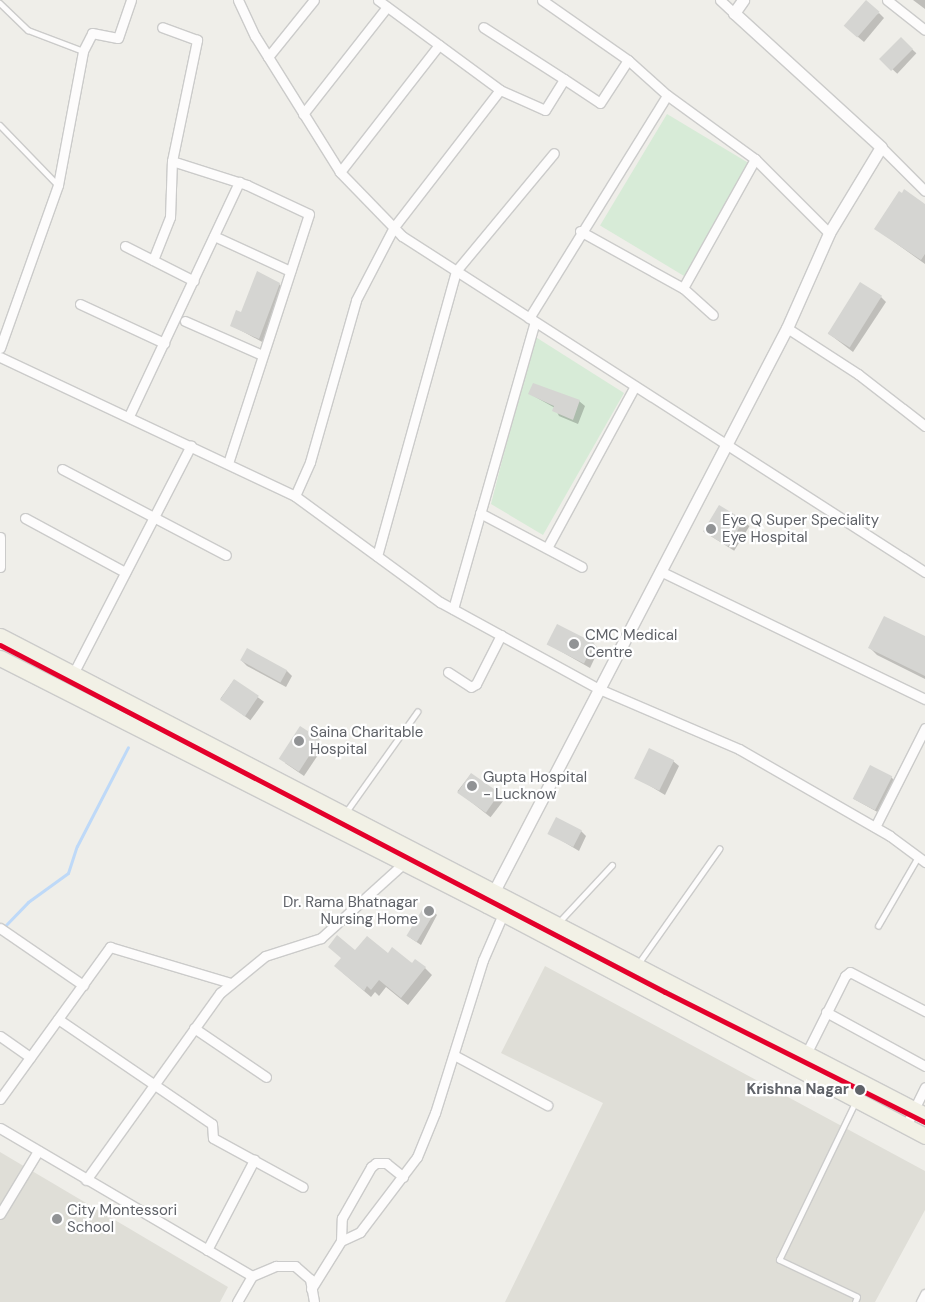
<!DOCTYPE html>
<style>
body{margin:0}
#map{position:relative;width:925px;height:1302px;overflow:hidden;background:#efeee9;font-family:"DM Sans",sans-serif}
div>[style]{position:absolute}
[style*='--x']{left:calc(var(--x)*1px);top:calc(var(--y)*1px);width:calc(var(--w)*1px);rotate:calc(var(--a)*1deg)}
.education>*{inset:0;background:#dfded7}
.green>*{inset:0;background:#d7ebd7;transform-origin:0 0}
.shadow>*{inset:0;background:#0003;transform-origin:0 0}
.stream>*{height:3px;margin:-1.5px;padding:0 1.5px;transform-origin:1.5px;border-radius:1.5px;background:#bed9f8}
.building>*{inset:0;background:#d5d5d2;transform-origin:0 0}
.roads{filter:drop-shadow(1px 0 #cbcbca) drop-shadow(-1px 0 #cbcbca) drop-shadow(0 1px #cbcbca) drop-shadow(0 -1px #cbcbca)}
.service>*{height:4.5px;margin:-2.25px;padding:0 2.25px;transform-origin:2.25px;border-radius:2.25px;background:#fdfcfc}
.minor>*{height:9px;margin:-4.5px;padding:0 4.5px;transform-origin:4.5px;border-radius:4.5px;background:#fdfcfc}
.tertiary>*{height:11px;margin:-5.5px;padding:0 5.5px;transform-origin:5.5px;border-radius:5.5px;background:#fdfcfc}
.trunk>*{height:15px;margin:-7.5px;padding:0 7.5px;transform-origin:7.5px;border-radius:7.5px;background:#f2f1e6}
.metro-1>*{height:5px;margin:-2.5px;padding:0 2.5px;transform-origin:2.5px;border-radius:2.5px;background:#e4002b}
.dots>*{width:14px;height:14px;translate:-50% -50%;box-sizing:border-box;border:2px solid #fff;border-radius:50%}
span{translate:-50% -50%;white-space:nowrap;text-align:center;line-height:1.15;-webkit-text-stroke:4.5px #fff;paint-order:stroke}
.poi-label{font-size:15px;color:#5f6268}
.left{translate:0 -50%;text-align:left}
.right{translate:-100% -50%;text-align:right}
.stop-label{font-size:15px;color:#5f6268;font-weight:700}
</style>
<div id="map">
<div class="education">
<div style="clip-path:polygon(545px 966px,925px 1171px,925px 1210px,875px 1302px,505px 1302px,603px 1103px,501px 1053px)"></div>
<div style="clip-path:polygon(0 1152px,228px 1287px,220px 1302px,0 1302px)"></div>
</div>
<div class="green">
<div style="left:667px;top:114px;width:98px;height:130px;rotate:31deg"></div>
<div style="clip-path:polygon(534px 336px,624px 393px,543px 535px,491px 504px)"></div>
</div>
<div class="shadow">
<div style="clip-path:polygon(913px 0,925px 0,925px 9px)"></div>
<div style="clip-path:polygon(879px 13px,884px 18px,864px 42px,851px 31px)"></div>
<div style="left:901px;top:39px;width:21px;height:28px;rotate:43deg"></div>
<div style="clip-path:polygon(925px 207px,925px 264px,876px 229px)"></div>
<div style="clip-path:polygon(279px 284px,284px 289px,264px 343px,231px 325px)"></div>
<div style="clip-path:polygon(881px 297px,886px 302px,853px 352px,828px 333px)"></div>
<div style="clip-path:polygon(530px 394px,579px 401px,585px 406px,578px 424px,559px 416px,555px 408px)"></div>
<div style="left:719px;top:507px;width:36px;height:29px;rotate:32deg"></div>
<div style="clip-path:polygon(925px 638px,925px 679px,877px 655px,870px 648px)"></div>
<div style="clip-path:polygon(548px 644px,594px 644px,599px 649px,590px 668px)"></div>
<div style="clip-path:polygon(248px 650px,287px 671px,292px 676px,286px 687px,247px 666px,242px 661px)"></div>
<div style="left:234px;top:680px;width:37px;height:23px;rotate:36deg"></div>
<div style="clip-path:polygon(300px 727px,324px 746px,304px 776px,285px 763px)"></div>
<div style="clip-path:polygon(673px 761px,679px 766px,665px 795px,637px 778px)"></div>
<div style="left:471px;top:774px;width:42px;height:22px;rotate:38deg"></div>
<div style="clip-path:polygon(891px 777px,896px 782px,881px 814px,854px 799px)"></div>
<div style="clip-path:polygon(581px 831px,586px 836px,579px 851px,549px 833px)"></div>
<div style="clip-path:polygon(434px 912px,437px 915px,421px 945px,412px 939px,408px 936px)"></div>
<div style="clip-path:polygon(355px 952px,388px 954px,425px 968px,432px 975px,408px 1005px,386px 987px,379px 996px,375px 992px,371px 997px,343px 973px)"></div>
</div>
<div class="stream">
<div style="--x:3;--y:928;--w:36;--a:-46"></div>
<div style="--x:28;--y:902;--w:49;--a:-35.9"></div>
<div style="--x:68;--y:873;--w:28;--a:-72"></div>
<div style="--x:77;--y:846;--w:111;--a:-62.7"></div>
</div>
<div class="building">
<div style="left:866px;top:0;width:18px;height:34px;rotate:41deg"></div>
<div style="left:901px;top:37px;width:17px;height:31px;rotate:45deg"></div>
<div style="clip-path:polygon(904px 189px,925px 204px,925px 254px,921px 260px,874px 229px,899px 191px,902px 193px)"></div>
<div style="clip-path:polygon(257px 271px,280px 283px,259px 339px,230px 326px,236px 310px,241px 312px)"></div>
<div style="left:860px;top:282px;width:26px;height:61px;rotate:32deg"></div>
<div style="clip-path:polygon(533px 383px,580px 400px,573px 420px,552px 411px,554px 406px,528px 394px)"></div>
<div style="left:719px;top:505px;width:29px;height:31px;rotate:31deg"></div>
<div style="clip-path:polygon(884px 616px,925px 636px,925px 676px,868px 648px)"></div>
<div style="left:557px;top:624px;width:42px;height:23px;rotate:27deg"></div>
<div style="left:247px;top:648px;width:46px;height:14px;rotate:29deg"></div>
<div style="left:234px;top:679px;width:30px;height:25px;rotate:34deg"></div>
<div style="left:300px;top:726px;width:24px;height:39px;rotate:33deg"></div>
<div style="left:649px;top:748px;width:28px;height:34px;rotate:26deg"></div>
<div style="left:870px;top:765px;width:25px;height:38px;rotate:27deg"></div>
<div style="left:471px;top:773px;width:35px;height:24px;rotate:35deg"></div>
<div style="left:556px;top:817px;width:29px;height:19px;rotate:27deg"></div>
<div style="left:425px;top:905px;width:12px;height:36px;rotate:31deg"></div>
<div style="clip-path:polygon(337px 935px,355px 950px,367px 936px,388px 953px,392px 947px,412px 963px,415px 959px,426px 967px,401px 998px,379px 980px,371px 990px,367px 986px,364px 991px,334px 966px,341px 958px,328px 947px)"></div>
</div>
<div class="roads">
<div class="service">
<div style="--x:0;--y:3;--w:39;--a:44"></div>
<div style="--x:28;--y:30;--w:59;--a:20.9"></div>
<div style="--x:0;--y:125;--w:82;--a:46"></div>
<div style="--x:346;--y:812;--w:123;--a:-54.6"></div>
<div style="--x:558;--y:923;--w:79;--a:-47"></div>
<div style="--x:878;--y:926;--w:80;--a:-59.9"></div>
<div style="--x:638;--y:964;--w:141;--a:-54.8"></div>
<div style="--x:855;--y:1302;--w:5;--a:-68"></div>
<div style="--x:857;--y:1297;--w:86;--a:-154.6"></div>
<div style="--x:779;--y:1260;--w:174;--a:-64.2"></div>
</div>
<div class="minor">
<div style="--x:238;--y:0;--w:40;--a:65"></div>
<div style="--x:255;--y:36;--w:160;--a:58"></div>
<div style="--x:340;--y:172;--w:89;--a:45.9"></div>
<div style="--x:402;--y:236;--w:622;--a:32.72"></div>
<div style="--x:378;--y:0;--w:152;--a:36.4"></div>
<div style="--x:500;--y:90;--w:49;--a:24"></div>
<div style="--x:545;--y:110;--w:36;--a:-58"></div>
<div style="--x:564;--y:79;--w:96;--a:-147.3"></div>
<div style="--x:542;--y:0;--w:105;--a:34.9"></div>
<div style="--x:628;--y:60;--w:52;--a:41.9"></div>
<div style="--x:667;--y:95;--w:109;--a:36"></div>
<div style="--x:755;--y:159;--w:105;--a:45"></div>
<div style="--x:720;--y:0;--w:19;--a:43"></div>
<div style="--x:887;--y:0;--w:48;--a:38.3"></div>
<div style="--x:268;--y:57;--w:73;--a:-51.1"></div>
<div style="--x:564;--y:79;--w:43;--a:33.7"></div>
<div style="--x:600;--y:103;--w:51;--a:-56.9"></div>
<div style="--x:303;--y:114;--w:136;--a:-51.9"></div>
<div style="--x:881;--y:147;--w:62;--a:45"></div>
<div style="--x:172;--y:161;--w:79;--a:17.7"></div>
<div style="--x:247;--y:185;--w:68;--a:25.1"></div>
<div style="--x:309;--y:214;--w:262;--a:108"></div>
<div style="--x:340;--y:172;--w:161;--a:-52.1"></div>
<div style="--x:580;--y:231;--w:118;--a:29"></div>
<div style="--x:683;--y:288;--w:40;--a:42"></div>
<div style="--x:214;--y:236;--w:84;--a:24.7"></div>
<div style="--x:125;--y:246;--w:77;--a:26.9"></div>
<div style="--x:153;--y:260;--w:46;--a:-68.4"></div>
<div style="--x:170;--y:217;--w:56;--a:-88"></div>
<div style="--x:172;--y:161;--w:124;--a:-78.3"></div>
<div style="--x:197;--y:40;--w:37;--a:-160"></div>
<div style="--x:683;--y:288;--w:148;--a:-60.8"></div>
<div style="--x:80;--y:304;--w:93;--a:24.9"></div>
<div style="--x:529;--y:318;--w:262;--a:-58.2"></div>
<div style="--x:185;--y:321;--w:84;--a:23.8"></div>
<div style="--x:787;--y:328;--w:85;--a:32.9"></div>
<div style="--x:858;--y:374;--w:85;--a:37.8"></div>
<div style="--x:0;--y:348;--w:173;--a:-70.4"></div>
<div style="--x:58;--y:185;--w:136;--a:-79.4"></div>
<div style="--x:83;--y:51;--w:20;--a:-63"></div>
<div style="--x:92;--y:33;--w:26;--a:11"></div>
<div style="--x:118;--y:38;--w:40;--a:-71.1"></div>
<div style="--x:0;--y:357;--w:326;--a:25.2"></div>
<div style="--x:295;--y:496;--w:180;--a:36.2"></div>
<div style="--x:440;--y:602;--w:181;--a:28.7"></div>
<div style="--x:599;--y:689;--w:152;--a:23.2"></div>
<div style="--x:739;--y:749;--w:174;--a:29.9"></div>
<div style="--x:890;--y:836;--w:44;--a:36.6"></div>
<div style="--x:129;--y:416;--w:259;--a:-64.8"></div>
<div style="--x:62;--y:469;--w:185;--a:27.7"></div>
<div style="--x:295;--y:496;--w:37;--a:-66"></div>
<div style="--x:310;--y:462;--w:168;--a:-74.1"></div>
<div style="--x:356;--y:300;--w:82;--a:-62.5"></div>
<div style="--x:394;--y:227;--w:173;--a:-52.3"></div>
<div style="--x:480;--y:513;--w:115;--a:27.9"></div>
<div style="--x:25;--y:518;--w:114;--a:28.4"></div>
<div style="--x:0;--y:537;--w:30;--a:90"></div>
<div style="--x:547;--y:548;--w:184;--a:-61.5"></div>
<div style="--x:377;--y:556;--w:296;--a:-74.5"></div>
<div style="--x:456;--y:271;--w:153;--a:-50.3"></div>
<div style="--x:660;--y:571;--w:294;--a:25.8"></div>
<div style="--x:453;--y:609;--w:298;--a:-74.1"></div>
<div style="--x:74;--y:672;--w:255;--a:-62.7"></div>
<div style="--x:448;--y:672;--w:27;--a:33"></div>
<div style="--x:471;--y:687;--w:6;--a:-31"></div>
<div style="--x:476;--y:684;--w:55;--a:-63"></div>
<div style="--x:875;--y:827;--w:111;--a:-63.2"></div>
<div style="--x:0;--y:928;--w:101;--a:34.5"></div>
<div style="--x:826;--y:1012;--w:113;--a:28.6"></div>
<div style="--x:58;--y:1019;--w:186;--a:34.3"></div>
<div style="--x:212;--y:1124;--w:14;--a:86"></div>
<div style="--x:213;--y:1138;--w:102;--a:28.6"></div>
<div style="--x:194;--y:1028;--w:87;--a:34.2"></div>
<div style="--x:0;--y:1036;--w:37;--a:35"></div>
<div style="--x:807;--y:1052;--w:85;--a:-63.4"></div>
<div style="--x:845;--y:976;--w:6;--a:-39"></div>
<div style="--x:850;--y:972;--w:85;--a:27.5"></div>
<div style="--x:454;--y:1055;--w:106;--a:28.3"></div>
<div style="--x:0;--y:1099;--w:188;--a:-54.1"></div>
<div style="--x:110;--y:947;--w:126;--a:16.6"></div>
<div style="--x:906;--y:1126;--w:43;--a:-64"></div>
<div style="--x:0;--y:1128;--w:292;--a:30.4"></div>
<div style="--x:252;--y:1276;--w:26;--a:-23"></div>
<div style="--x:276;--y:1266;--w:19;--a:0"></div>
<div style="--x:295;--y:1266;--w:20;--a:41"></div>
<div style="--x:310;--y:1279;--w:23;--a:80"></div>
<div style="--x:86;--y:1180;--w:230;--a:-54.4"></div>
<div style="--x:220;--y:993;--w:58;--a:-39.4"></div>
<div style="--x:265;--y:956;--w:59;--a:-17.8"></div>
<div style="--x:321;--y:938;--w:112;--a:-42.1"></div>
<div style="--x:0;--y:1214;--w:74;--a:-58.9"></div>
<div style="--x:341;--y:1241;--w:23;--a:-88"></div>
<div style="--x:342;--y:1218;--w:59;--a:-60.4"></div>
<div style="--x:371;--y:1167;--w:6;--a:-39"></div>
<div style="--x:376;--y:1163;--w:10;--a:0"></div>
<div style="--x:386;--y:1163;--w:22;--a:39"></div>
<div style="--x:207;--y:1250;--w:102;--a:-62.4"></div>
<div style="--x:311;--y:1289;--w:57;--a:-58"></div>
<div style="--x:341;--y:1241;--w:21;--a:-25"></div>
<div style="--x:360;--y:1232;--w:94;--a:-52.8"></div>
<div style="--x:417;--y:1157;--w:48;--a:-67.8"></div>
<div style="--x:435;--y:1113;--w:160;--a:-72.6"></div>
<div style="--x:483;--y:960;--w:50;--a:-66.5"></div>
<div style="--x:237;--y:1302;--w:30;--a:-60"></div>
<div style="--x:921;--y:1302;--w:9;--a:-63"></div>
</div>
<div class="tertiary">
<div style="--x:491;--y:897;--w:641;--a:-62.52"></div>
<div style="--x:787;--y:328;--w:104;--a:-66.1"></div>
<div style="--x:829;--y:233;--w:100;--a:-58.8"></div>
<div style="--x:881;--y:147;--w:199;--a:-137.6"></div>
<div style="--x:734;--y:13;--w:16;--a:-55"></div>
</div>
<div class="trunk">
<div style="--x:0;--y:636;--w:1042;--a:27.38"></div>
<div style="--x:0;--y:658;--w:546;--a:26.89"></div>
<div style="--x:487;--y:905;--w:495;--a:27.8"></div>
</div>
</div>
<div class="metro-1">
<div style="--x:0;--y:645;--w:750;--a:27.56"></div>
<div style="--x:665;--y:992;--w:291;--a:26.6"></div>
</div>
<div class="dots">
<div style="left:711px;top:529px;background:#919395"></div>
<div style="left:574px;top:644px;background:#919395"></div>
<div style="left:299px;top:741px;background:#919395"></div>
<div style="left:472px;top:786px;background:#919395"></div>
<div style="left:429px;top:911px;background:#919395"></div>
<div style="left:860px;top:1090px;background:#5f6268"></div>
<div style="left:57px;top:1219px;background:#919395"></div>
</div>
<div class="poi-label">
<span class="left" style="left:722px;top:529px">Eye Q Super Speciality<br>Eye Hospital</span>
<span class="left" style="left:585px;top:644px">CMC Medical<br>Centre</span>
<span class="left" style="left:310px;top:741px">Saina Charitable<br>Hospital</span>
<span class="left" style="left:483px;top:786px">Gupta Hospital<br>- Lucknow</span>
<span class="right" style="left:418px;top:911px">Dr. Rama Bhatnagar<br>Nursing Home</span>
<span class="left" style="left:67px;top:1219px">City Montessori<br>School</span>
</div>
<div class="stop-label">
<span class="right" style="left:849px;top:1090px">Krishna Nagar</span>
</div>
</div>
